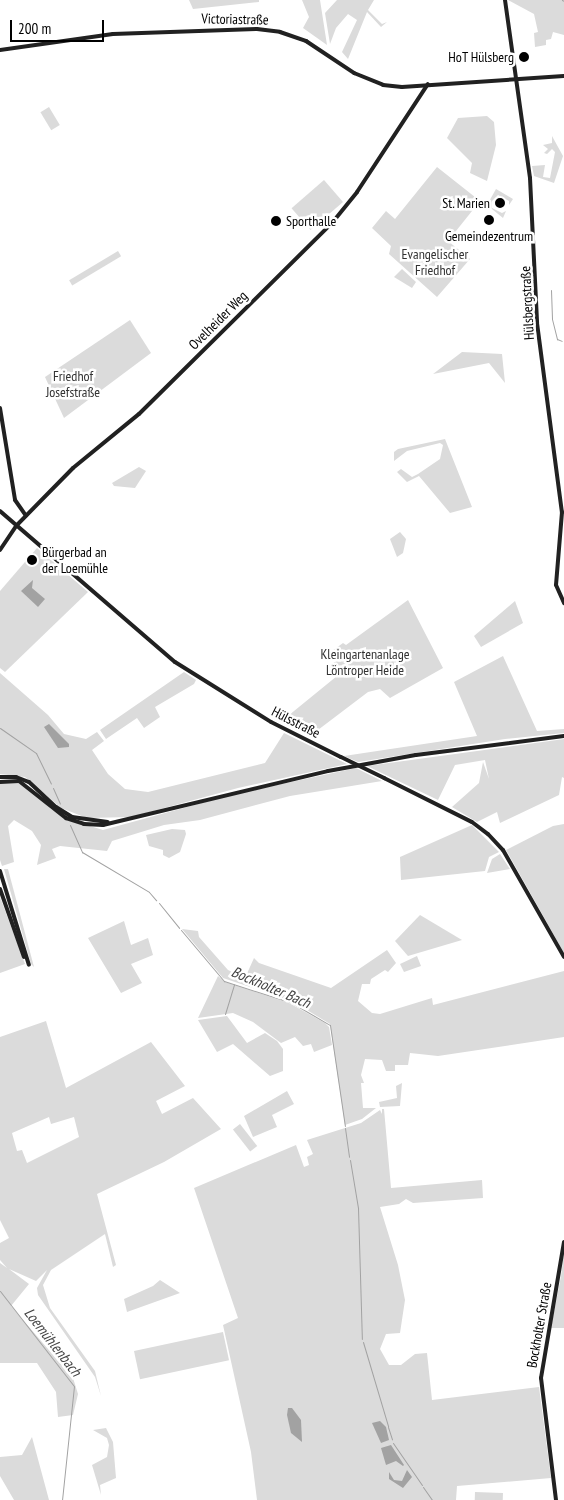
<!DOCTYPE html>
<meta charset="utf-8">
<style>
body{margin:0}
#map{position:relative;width:564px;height:1500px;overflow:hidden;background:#fff;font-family:"PT Sans Narrow",sans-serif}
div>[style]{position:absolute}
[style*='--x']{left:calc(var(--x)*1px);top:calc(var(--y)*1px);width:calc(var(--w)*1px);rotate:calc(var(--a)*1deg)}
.green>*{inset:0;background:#dbdbdb;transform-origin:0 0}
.water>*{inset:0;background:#a2a2a2}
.stream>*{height:1px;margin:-0.5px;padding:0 0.5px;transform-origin:0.5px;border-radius:0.5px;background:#a2a2a2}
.secondary>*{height:4px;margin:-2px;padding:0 2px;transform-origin:2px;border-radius:2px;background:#212121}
.secondary-bridge>*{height:4px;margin:-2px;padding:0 2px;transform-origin:2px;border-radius:2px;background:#212121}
.dots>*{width:14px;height:14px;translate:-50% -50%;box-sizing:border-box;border:2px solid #fff;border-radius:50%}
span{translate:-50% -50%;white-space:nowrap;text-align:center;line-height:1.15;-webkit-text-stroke:5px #fff;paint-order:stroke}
.street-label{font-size:14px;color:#000}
.poi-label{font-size:14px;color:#000}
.right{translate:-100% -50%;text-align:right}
.left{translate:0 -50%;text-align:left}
.park-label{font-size:14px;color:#323232}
.water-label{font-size:15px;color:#434343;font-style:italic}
.scale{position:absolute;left:10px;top:20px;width:94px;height:22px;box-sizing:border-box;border:2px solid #000;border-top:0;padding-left:6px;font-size:15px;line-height:18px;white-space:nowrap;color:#000;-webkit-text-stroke:4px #fff;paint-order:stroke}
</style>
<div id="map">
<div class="green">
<div style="clip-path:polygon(189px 0,259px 0,259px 2px,193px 9px)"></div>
<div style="clip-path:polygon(302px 0,320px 0,327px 45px,303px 28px,309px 17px)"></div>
<div style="clip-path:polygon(337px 0,374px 0,368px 10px,382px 24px,387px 22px,381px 27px,367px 12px,348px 59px,342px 52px,357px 20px,348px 14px,336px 28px,330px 44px,325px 13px)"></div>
<div style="clip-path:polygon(508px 0,564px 0,564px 35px,553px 32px,551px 39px,546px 40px,546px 45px,535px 47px,534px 33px,538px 32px,534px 14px)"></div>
<div style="left:49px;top:107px;width:21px;height:10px;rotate:59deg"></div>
<div style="clip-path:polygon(487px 116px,494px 122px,496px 145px,487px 181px,470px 173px,472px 163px,447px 138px,458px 118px)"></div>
<div style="clip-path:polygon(552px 136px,563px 156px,554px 183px,534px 176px,532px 166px,545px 165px,543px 177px,550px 178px,555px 152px,552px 149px,547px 154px,544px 153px,548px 149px,543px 145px,552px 143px)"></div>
<div style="clip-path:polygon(437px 167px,480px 201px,448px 241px,470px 259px,437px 297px,389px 254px,391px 246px,372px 228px,386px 211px,395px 219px)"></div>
<div style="left:324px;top:180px;width:29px;height:43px;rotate:49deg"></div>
<div style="clip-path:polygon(496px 189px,513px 199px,509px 205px,509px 201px,498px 195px,492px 201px,492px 208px,502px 213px,506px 211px,503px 218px,487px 205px)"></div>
<div style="left:118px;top:251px;width:6px;height:57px;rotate:59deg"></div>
<div style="clip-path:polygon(402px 269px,416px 282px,412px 288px,394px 277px)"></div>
<div style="clip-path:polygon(130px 320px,151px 353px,64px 418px,45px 377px)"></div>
<div style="clip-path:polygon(462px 352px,502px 354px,505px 383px,489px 363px,433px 374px)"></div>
<div style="clip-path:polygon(445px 439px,472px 507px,450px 513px,419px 476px,407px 482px,397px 472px,401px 469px,412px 477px,418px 474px,440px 459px,443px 445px,440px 443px,407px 451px,394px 461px,394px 452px,398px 449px)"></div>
<div style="clip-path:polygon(139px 467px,146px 471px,135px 488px,114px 486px,112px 483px)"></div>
<div style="clip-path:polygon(400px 532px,406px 539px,403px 553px,397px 557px,390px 539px)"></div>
<div style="clip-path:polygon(37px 548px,88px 592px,5px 672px,0 668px,0 591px)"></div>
<div style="clip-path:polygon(408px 600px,443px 668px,390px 698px,380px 689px,368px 692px,310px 736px,283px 720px,337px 676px,329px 666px,339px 659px,332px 651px,343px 643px,346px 645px)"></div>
<div style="clip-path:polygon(515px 601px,523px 623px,481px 647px,474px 636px)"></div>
<div style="clip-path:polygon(503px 656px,537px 731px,564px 729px,564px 733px,505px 739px,358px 762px,344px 756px,477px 736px,454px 682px)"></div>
<div style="clip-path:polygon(184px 672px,196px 680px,194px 684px,155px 707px,160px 717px,144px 728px,137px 718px,106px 739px,100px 730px)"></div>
<div style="clip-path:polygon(0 673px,48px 715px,64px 734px,86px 739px,97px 732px,104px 741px,92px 750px,108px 774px,125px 789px,148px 792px,265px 763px,284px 733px,347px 764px,238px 788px,131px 817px,87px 818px,61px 808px,25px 777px,0 774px)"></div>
<div style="clip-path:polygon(564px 739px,564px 778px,562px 777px,559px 795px,500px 823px,497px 812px,477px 822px,452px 807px,479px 783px,483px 762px,489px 779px,485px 760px,455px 765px,438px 800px,367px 766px)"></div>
<div style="clip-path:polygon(356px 768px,382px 781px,290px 796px,200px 820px,164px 825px,112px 841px,107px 851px,60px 846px,52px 849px,56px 858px,37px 865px,41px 845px,32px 831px,14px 820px,8px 826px,14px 862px,2px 866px,0 860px,0 783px,15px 781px,32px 790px,51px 809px,67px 819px,103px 830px,231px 795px)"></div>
<div style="clip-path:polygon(564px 824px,564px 953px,506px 850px,553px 826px)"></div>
<div style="clip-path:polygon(472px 825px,499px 852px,489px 857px,485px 871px,401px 880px,400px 857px)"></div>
<div style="clip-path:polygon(172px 829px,185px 830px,186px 834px,180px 852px,169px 858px,163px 855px,163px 850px,149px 846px,146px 835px)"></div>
<div style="clip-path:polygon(500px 854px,510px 869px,487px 873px,492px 859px)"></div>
<div style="clip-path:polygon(4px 869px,8px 869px,34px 967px,31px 964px)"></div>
<div style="clip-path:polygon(0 897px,25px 964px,0 973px)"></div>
<div style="clip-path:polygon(420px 915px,462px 940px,408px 956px,395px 941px)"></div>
<div style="clip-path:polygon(124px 921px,131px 945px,148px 938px,153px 955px,131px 964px,142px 983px,121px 993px,88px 938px)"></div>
<div style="clip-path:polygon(182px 929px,198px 931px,199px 937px,228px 970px,245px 978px,254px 958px,259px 963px,331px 988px,387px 950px,396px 963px,388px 972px,385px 970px,371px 979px,370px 984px,362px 984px,358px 1001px,372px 1013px,380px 1014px,432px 998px,433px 1005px,564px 971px,564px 1037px,438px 1056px,410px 1053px,408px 1065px,395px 1065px,395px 1071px,386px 1071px,382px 1060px,365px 1059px,361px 1075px,364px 1083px,361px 1083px,363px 1108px,376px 1108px,362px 1119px,345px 1125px,330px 1024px,292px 1001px,223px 978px)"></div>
<div style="clip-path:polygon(417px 956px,421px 966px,404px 972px,400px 964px)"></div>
<div style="clip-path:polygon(218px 976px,225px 982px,289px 1003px,325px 1023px,329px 1027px,332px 1045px,314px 1052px,311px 1044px,303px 1046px,295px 1037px,281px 1043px,253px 1022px,233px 1013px,198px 1018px)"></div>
<div style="clip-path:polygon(227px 1016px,247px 1043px,265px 1033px,277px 1041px,283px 1049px,283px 1071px,270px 1076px,233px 1044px,217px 1052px,198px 1020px)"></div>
<div style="clip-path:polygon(evenodd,46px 1021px,66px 1088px,151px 1042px,185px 1086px,156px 1101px,162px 1114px,193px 1098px,221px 1129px,164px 1162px,97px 1194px,116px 1265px,113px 1267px,105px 1234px,51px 1270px,43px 1285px,50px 1308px,95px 1371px,101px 1396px,95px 1377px,38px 1295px,37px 1288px,47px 1270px,36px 1281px,9px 1269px,29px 1284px,11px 1306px,73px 1378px,78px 1394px,73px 1415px,58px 1417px,56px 1392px,37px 1363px,0 1363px,0 1263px,7px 1268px,0 1260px,0 1243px,9px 1238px,0 1220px,0 1037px,46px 1021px,49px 1117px,51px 1124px,74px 1117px,79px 1137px,27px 1163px,22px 1150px,17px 1151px,12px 1133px,49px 1117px)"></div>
<div style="clip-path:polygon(402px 1083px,400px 1106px,380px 1107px,379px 1102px,397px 1098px,396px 1086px)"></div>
<div style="clip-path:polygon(287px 1091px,294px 1104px,272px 1115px,277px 1127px,253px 1137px,244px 1116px)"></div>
<div style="clip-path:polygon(382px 1109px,384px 1109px,391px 1188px,482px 1180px,483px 1198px,413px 1203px,406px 1199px,399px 1204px,380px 1207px,398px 1265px,405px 1300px,400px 1333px,386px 1334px,380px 1349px,389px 1365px,401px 1365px,415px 1354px,427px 1353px,432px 1400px,539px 1387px,551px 1478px,457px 1486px,456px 1500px,257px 1500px,251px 1452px,223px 1325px,238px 1318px,194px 1188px,296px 1145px,304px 1167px,309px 1165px,307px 1157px,313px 1154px,307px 1140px,361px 1123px,380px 1110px,382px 1114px)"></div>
<div style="left:240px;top:1124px;width:28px;height:9px;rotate:52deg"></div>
<div style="clip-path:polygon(564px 1252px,564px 1328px,551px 1328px,561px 1276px)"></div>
<div style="clip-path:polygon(160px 1280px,180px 1293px,127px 1312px,124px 1299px,153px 1286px)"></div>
<div style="left:223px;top:1332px;width:29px;height:91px;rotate:78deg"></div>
<div style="clip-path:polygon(106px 1428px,113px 1442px,116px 1478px,100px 1485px,101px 1495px,92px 1465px,107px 1457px,109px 1445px,107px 1438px,93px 1430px)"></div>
<div style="clip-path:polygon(32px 1437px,49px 1500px,14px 1500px,0 1476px,0 1457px,22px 1455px)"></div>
<div style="left:475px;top:1492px;width:28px;height:8px;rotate:2deg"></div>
</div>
<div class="water">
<div style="clip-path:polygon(33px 580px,32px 588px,45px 599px,38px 607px,21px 591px)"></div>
<div style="clip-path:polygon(49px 724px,69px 744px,69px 747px,58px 748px,44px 727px)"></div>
<div style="clip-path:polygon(292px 1408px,301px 1420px,302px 1442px,291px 1433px,287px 1415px,288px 1408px)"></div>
<div style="clip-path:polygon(380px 1421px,386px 1427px,389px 1440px,381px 1443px,372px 1423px)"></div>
<div style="clip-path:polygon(391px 1445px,404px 1465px,403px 1466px,396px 1461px,386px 1465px,381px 1448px)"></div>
<div style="clip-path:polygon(407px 1470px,412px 1477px,403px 1488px,389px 1479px,389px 1472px,394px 1480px,402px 1481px)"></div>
</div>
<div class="stream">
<div style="--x:562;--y:0;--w:2;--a:27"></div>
<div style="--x:551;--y:290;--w:29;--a:88"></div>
<div style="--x:552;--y:319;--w:21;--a:76"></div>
<div style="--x:557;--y:339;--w:5;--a:22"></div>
<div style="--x:0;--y:728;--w:44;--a:34.8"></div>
<div style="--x:36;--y:753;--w:34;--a:64"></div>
<div style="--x:53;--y:788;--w:17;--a:66"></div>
<div style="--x:70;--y:825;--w:30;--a:66"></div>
<div style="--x:82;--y:852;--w:78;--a:30.8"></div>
<div style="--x:149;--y:892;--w:11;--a:49"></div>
<div style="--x:159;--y:903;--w:32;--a:51"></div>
<div style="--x:181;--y:930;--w:67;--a:49.9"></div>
<div style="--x:224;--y:981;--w:71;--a:17.9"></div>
<div style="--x:292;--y:1003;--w:44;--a:30.1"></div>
<div style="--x:330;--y:1025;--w:102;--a:81.6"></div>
<div style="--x:225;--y:1014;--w:31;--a:-73"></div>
<div style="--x:345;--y:1128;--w:29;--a:82"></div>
<div style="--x:350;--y:1160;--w:49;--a:80.5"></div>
<div style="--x:358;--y:1208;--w:131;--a:88.3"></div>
<div style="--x:0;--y:1291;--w:120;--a:52.1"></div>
<div style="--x:74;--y:1386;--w:115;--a:96"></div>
<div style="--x:363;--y:1342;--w:88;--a:73.4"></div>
<div style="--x:388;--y:1427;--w:13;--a:72"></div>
<div style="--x:393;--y:1443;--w:51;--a:55.4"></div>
<div style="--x:423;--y:1487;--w:16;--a:55"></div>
</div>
<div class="secondary">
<div style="--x:505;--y:0;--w:180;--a:82"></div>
<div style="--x:530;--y:178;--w:145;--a:87.2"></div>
<div style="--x:537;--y:323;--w:191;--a:82.5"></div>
<div style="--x:562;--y:512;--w:73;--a:94.7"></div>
<div style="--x:556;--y:585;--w:20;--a:66"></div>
<div style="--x:0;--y:50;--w:114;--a:-8.1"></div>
<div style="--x:113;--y:34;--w:144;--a:-2"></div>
<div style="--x:257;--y:29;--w:23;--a:7"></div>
<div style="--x:280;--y:32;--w:28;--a:19"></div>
<div style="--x:306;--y:41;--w:58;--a:33.7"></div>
<div style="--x:354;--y:73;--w:31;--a:22"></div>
<div style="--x:383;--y:85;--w:19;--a:6"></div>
<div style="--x:402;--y:87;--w:162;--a:-3.9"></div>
<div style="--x:0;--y:408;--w:93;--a:80.7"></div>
<div style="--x:15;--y:500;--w:19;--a:55"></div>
<div style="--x:0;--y:511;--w:231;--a:40.8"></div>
<div style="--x:175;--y:662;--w:113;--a:32"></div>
<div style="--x:271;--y:722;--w:78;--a:26.6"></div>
<div style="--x:0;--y:550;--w:29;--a:-56"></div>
<div style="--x:16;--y:526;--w:81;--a:-45.5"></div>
<div style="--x:73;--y:468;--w:85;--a:-39.3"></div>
<div style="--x:139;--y:414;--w:272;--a:-44.7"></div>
<div style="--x:332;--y:223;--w:40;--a:-51"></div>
<div style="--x:357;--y:192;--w:129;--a:-56.7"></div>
<div style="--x:0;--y:777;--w:16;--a:0"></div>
<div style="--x:16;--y:777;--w:14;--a:21"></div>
<div style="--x:29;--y:782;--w:37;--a:43"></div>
<div style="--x:56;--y:807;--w:19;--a:32"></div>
<div style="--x:72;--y:817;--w:36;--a:8"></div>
<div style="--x:384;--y:778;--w:98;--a:26.6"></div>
<div style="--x:472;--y:822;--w:20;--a:37"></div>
<div style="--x:488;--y:834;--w:22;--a:47"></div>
<div style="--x:503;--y:850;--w:123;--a:60.3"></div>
<div style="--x:0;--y:782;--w:19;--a:-3"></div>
<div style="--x:19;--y:781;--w:60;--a:38.2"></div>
<div style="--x:66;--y:818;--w:19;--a:18"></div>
<div style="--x:84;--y:824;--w:19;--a:3"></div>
<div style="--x:103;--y:825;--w:231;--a:-13.5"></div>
<div style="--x:328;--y:771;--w:89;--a:-10.3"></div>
<div style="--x:416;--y:755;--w:149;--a:-7.3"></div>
<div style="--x:0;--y:871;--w:98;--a:72.9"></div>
<div style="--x:0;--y:889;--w:72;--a:70.6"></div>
<div style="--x:556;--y:1500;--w:123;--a:-97"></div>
<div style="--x:541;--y:1378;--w:138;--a:-80.4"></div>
</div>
<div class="secondary-bridge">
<div style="--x:341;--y:757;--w:48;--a:26"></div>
</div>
<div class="dots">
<div style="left:524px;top:57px;background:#000"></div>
<div style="left:500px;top:203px;background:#000"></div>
<div style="left:489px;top:220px;background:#000"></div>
<div style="left:276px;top:221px;background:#000"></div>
<div style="left:32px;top:560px;background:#000"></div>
</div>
<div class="street-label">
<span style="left:235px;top:19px;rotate:1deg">Victoriastraße</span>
<span style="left:527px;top:303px;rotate:-93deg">Hülsbergstraße</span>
<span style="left:218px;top:320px;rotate:-45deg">Ovelheider Weg</span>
<span style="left:296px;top:722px;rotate:27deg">Hülsstraße</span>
<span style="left:539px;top:1325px;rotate:-80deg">Bockholter Straße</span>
</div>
<div class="poi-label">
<span class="right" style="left:514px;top:57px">HoT Hülsberg</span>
<span class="right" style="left:490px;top:203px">St. Marien</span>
<span class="left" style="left:286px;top:221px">Sporthalle</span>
<span style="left:489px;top:236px">Gemeindezentrum</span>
<span class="left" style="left:42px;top:560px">Bürgerbad an<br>der Loemühle</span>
</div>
<div class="park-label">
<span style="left:435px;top:262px">Evangelischer<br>Friedhof</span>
<span style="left:73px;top:384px">Friedhof<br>Josefstraße</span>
<span style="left:365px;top:662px">Kleingartenanlage<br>Löntroper Heide</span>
</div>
<div class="water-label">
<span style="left:271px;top:987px;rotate:23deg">Bockholter Bach</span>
<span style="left:53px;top:1342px;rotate:52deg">Loemühlenbach</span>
</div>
<div class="scale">200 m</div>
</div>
